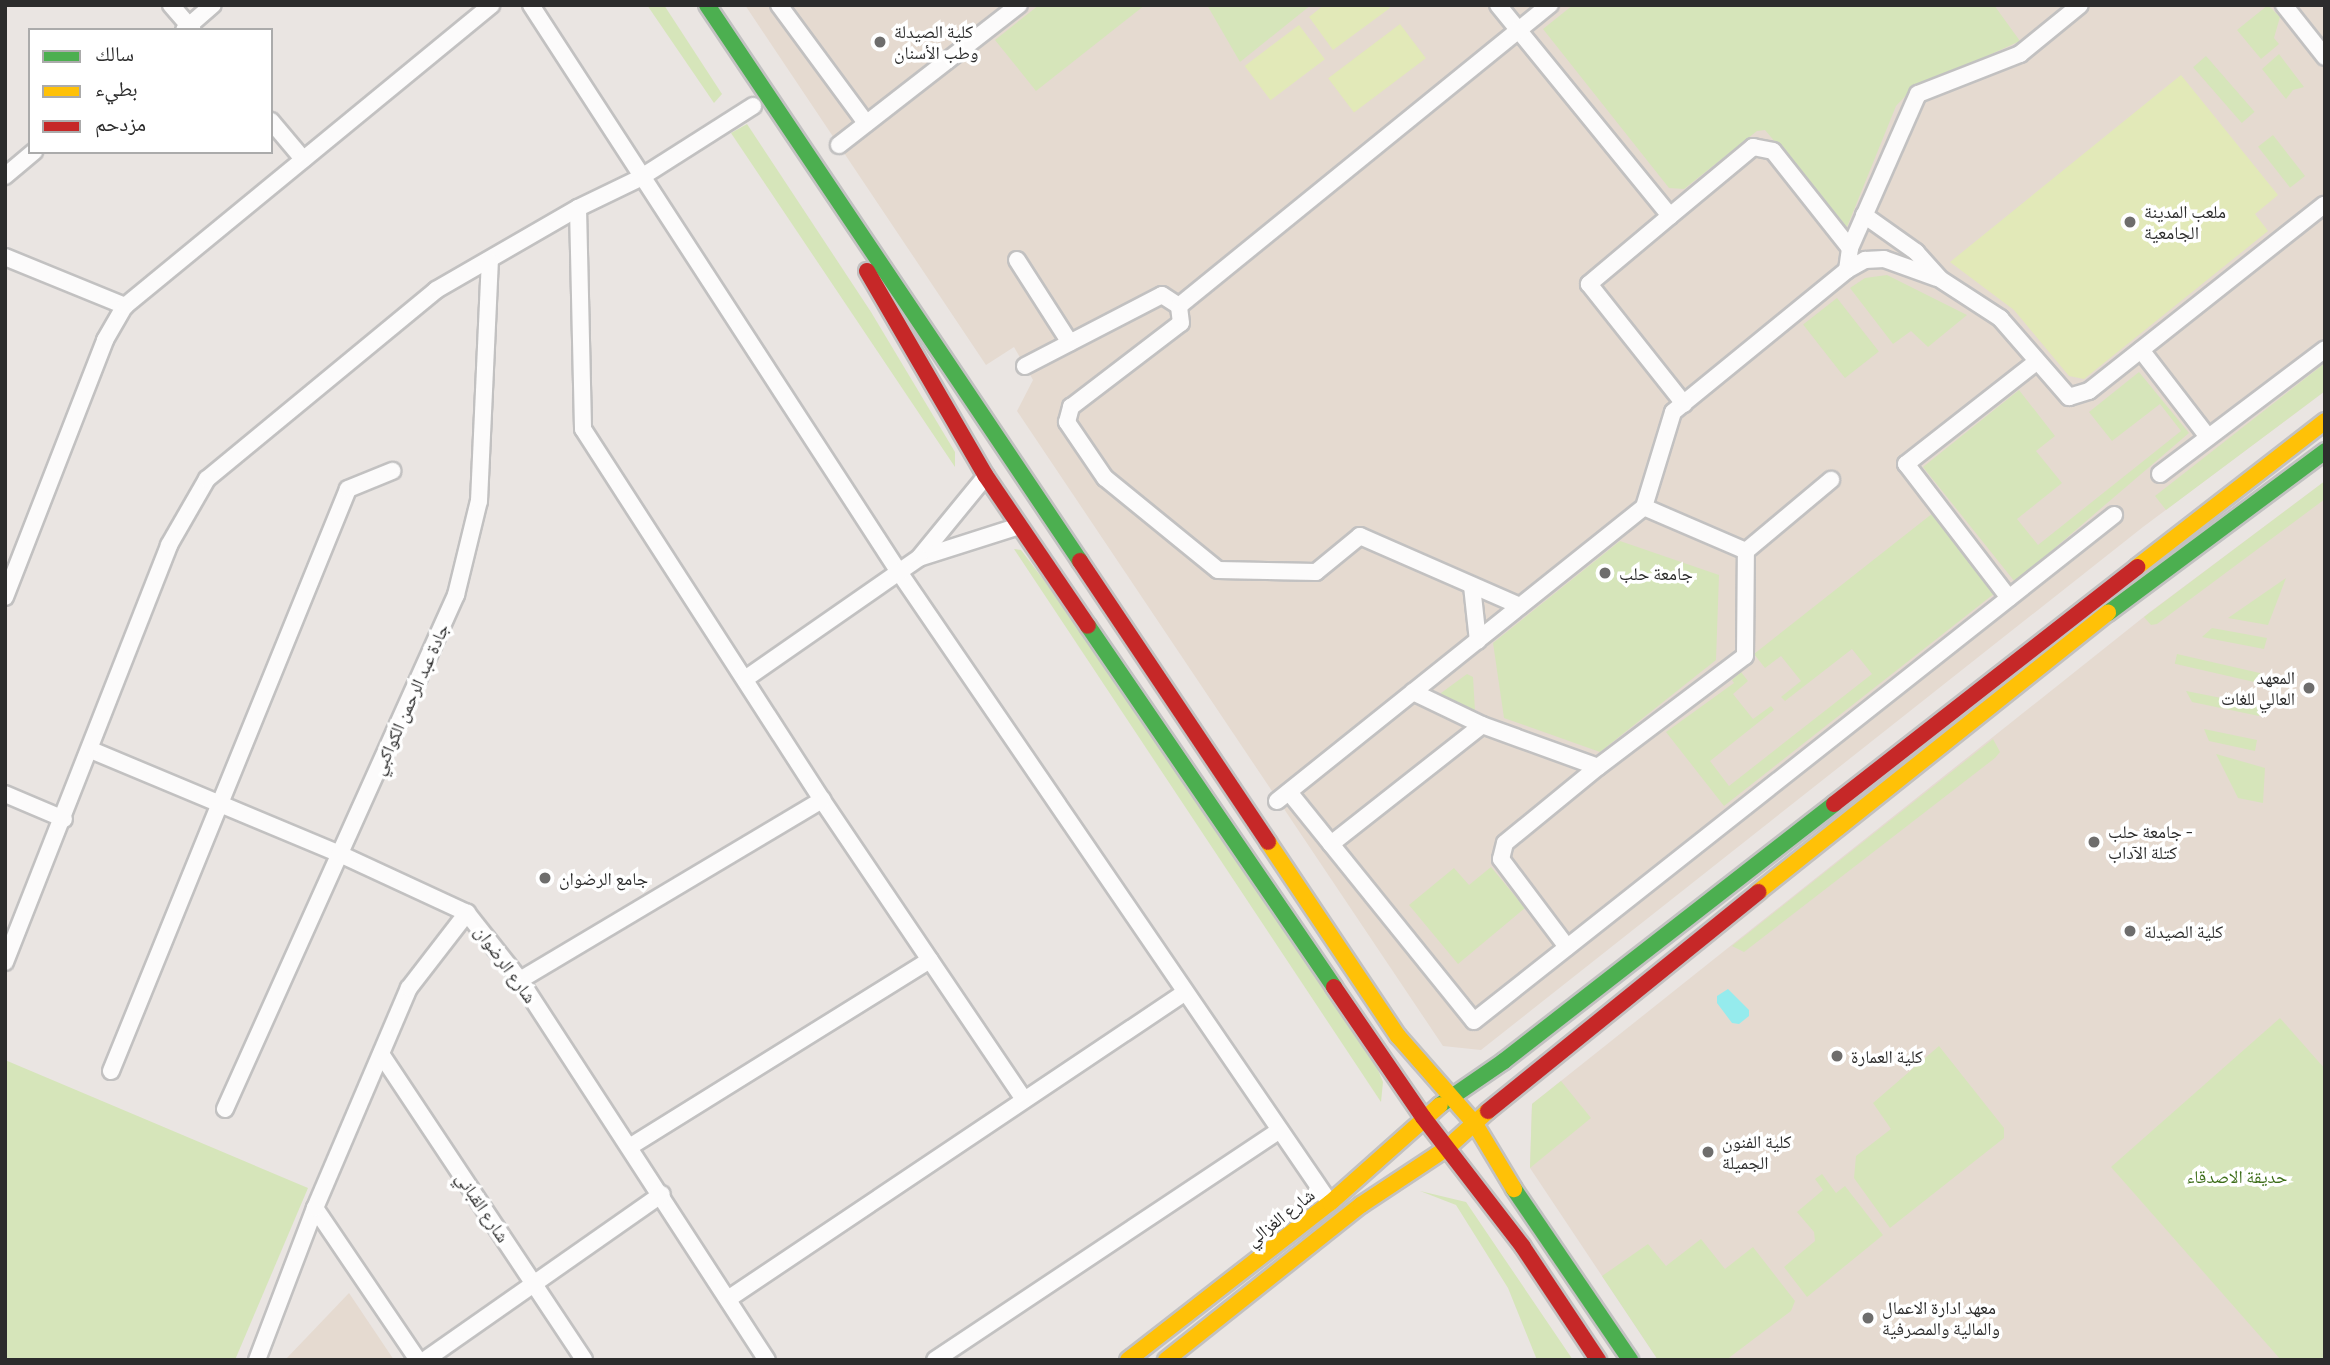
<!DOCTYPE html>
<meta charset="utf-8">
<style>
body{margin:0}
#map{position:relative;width:2330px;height:1365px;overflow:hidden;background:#eae5e2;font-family:Manrope,"Noto Naskh Arabic",sans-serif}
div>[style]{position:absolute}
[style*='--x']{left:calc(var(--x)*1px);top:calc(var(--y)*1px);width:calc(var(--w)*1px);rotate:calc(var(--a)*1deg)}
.education>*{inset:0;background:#e5dad0}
.green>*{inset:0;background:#d6e5ba;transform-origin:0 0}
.pitch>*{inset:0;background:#e2e9b8;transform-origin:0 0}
.water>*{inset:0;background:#95ebed}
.roads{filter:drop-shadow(2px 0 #c2c1c1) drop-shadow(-2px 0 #c2c1c1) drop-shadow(0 2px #c2c1c1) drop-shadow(0 -2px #c2c1c1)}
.street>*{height:16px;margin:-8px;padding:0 8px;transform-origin:8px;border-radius:8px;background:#fcfbfb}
.fast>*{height:16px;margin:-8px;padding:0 8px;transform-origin:8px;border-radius:8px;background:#4caf50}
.slow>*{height:16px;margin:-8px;padding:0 8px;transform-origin:8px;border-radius:8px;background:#ffc107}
.jam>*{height:16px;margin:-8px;padding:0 8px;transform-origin:8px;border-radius:8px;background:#c62828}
.dots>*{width:19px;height:19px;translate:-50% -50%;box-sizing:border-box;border:4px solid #fff;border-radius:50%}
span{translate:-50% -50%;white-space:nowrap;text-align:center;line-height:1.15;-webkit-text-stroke:7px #fff;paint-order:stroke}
.poi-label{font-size:18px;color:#2c2c2c}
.left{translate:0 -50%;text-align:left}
.right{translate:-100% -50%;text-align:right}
.street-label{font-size:18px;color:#2c2c2c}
.park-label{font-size:18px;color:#3d6d19}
.frame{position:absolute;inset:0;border:7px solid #2c2c2c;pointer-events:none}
.legend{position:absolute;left:28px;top:28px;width:245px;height:126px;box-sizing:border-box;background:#fff;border:2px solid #ababab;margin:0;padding:9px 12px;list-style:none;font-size:21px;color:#2c2c2c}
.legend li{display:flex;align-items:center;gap:14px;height:35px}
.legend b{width:35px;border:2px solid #ababab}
</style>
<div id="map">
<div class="education">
<div style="clip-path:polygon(745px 5px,2320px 5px,2325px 11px,2325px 391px,2143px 527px,1481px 1050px,1443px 1046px,1017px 411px,1033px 380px,1014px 347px,986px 365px)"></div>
<div style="clip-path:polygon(2325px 481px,2325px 1360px,1658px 1360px,1530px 1168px,1532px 1104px,2150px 612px)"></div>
<div style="clip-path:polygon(349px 1293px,394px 1360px,285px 1360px)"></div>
</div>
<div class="green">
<div style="clip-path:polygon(647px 5px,664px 5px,722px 94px,714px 103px)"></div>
<div style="clip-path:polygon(1039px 5px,1145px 5px,1036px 91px,995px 40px)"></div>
<div style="clip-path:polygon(1207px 5px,1311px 5px,1240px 62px)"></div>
<div style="clip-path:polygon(1573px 5px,1994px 5px,2020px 41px,1910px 91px,1896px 106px,1847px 227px,1765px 130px,1757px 131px,1684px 189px,1669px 188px,1543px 29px)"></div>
<div style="clip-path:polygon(2268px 5px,2280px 17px,2274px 38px,2279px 44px,2261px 59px,2237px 30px)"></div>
<div style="clip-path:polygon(2279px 54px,2304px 87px,2293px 90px,2286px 99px,2262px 69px)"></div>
<div style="left:2206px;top:56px;width:74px;height:17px;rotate:49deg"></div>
<div style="clip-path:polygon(747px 124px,871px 312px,955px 452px,955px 467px,731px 133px)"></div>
<div style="left:2273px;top:135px;width:52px;height:19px;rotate:52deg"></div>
<div style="clip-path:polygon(1887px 275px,1967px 315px,1928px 347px,1911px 331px,1893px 344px,1850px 288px,1865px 278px)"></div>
<div style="left:1837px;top:298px;width:68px;height:43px;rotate:52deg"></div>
<div style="clip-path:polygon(2325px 363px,2325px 391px,2166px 510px,2155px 496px)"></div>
<div style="clip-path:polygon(2139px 372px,2189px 433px,2015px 582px,1923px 467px,2019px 390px,2055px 436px,2036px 451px,2062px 483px,2017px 519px,2038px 545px,2181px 431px,2160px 404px,2112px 441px,2089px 412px)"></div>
<div style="clip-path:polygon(2325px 481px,2325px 499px,2157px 624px,2151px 625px,2144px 617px)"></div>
<div style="clip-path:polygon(1933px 513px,1995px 593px,1724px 806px,1666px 732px,1734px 683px,1732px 680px,1741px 672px,1748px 681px,1733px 694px,1753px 719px,1771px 706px,1774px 710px,1710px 761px,1729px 786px,1872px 674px,1852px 649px,1785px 701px,1781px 697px,1801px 681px,1781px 656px,1765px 668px,1754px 654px)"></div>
<div style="clip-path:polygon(1620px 541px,1719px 575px,1716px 660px,1600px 752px,1504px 718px,1493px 643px)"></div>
<div style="clip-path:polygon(1014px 549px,1021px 550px,1125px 687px,1373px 1058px,1383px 1082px,1381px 1102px)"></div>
<div style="clip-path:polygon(2286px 578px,2268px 625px,2228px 618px)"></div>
<div style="clip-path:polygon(2212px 628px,2267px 638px,2264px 649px,2202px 637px)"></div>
<div style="left:2177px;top:654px;width:86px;height:10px;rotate:13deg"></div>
<div style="clip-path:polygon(1467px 674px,1473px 677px,1475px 711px,1442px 699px,1441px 693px)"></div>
<div style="clip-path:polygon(2186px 691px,2262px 706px,2259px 716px,2192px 702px)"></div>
<div style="clip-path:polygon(2204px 729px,2257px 740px,2255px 751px,2209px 741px)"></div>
<div style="clip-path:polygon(1993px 739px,2000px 752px,1995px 758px,1744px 952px,1732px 946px)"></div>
<div style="clip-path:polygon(2216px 754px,2265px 768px,2263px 803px,2238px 798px)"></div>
<div style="clip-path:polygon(1491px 867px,1525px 908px,1458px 964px,1409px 905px,1454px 868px,1469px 885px)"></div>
<div style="clip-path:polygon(2280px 1018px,2325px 1069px,2325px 1360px,2281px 1360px,2111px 1167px)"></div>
<div style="clip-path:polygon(1939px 1046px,2004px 1128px,2004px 1138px,1890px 1228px,1854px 1178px,1856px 1156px,1891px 1129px,1873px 1103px)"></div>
<div style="clip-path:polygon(5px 1060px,308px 1188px,235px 1360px,5px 1360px)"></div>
<div style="clip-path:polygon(1561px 1081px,1591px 1118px,1530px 1168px,1532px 1104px)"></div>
<div style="clip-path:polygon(1822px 1174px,1836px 1193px,1845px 1186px,1883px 1235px,1807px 1297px,1784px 1267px,1815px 1241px,1814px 1232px,1797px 1212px,1823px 1190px,1815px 1179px)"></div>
<div style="clip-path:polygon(1420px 1191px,1466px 1202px,1573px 1360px,1537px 1360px,1508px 1288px,1456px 1205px)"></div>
<div style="clip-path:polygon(1701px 1239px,1725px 1269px,1753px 1247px,1795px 1301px,1791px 1311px,1726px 1360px,1658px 1360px,1602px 1276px,1648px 1244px,1666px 1266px)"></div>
</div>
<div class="pitch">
<div style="clip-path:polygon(1324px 5px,1387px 5px,1390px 8px,1333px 50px,1309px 17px)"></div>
<div style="left:1400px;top:24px;width:43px;height:90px;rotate:53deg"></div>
<div style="left:1299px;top:25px;width:43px;height:68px;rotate:53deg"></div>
<div style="clip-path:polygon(2181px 75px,2278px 195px,2255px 214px,2268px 231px,2084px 379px,2069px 376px,2014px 310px,1950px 262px)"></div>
</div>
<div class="water">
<div style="clip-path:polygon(1728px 989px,1749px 1010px,1749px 1016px,1739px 1024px,1732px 1023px,1717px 1003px,1717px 996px)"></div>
</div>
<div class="roads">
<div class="street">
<div style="--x:171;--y:5;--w:33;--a:49"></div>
<div style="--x:531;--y:5;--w:676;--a:57.02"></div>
<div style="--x:899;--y:572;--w:764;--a:55.67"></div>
<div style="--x:779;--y:5;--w:147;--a:53.6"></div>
<div style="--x:1498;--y:5;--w:272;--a:50.8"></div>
<div style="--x:1670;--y:216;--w:108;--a:-39.7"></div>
<div style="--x:1753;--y:147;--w:20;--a:11"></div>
<div style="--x:1773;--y:151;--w:124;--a:51.6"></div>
<div style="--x:2284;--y:5;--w:66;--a:51.7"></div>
<div style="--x:184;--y:30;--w:38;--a:-41"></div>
<div style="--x:271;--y:121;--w:50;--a:49.9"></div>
<div style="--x:839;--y:145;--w:228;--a:-37.9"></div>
<div style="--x:5;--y:176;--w:38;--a:-40"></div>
<div style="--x:578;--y:208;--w:221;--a:88.7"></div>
<div style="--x:583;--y:429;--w:441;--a:57.2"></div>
<div style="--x:822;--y:800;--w:361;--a:56"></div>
<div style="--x:1864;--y:215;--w:64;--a:35.4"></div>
<div style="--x:1916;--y:252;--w:36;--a:48"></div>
<div style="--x:1940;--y:279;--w:72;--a:33"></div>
<div style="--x:2000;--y:318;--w:105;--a:48.9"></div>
<div style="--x:2069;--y:397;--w:21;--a:-17"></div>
<div style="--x:2089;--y:391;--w:300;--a:-38.4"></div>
<div style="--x:1670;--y:216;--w:106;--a:140"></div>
<div style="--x:1589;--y:284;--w:153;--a:51.6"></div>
<div style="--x:5;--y:257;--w:130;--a:22.2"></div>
<div style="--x:1017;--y:260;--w:98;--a:57.4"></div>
<div style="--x:1847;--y:270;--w:21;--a:-29"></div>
<div style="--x:1865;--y:260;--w:19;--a:-3"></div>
<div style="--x:1884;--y:259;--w:56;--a:19.7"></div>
<div style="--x:2141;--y:350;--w:110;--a:52.4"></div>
<div style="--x:1025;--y:366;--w:154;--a:-27.4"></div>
<div style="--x:1162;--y:295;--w:20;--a:33"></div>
<div style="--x:2160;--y:474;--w:207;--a:-37.1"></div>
<div style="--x:986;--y:476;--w:106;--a:129.3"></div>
<div style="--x:919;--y:558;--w:105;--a:-17.7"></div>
<div style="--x:1746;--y:551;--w:111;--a:-39.9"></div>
<div style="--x:1472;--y:586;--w:55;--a:83.8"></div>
<div style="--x:5;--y:597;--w:276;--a:-68.7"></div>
<div style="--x:105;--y:340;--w:39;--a:-60"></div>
<div style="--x:125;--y:306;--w:474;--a:-39.4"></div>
<div style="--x:2009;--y:598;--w:169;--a:-127.5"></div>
<div style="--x:1906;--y:464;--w:165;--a:-38.1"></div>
<div style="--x:1520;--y:606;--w:175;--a:-156.4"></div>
<div style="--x:1360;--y:536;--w:57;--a:140.7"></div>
<div style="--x:1316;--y:572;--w:98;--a:-178.8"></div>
<div style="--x:1218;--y:570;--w:146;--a:-140.8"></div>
<div style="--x:1105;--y:478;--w:68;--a:-124.2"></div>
<div style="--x:1067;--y:422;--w:16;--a:-75"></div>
<div style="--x:1071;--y:407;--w:138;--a:-37.4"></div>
<div style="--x:1181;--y:323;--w:17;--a:-97"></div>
<div style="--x:1179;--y:306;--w:478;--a:-39.1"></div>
<div style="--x:745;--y:679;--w:212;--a:-34.8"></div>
<div style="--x:1413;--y:692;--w:76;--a:25.6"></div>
<div style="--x:91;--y:750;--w:270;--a:22.7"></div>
<div style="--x:340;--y:854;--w:140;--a:24.9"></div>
<div style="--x:467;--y:913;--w:85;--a:51.7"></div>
<div style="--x:520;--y:980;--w:453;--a:57"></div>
<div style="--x:1289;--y:792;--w:294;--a:51.1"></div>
<div style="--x:1474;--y:1021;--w:816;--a:-38.33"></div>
<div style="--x:5;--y:794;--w:64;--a:23"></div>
<div style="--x:1277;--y:801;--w:470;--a:-38.7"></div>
<div style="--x:1644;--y:507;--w:99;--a:-73"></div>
<div style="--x:1673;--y:412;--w:225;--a:-39.2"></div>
<div style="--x:1847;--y:270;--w:22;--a:-82"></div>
<div style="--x:1850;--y:248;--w:168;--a:-66.2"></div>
<div style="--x:1918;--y:94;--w:110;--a:-21.4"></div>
<div style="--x:2020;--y:54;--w:77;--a:-39.2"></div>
<div style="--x:1331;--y:844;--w:192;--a:-38.2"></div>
<div style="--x:1482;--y:725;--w:123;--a:19.9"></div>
<div style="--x:1598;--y:767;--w:184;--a:-37.1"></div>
<div style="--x:1745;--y:656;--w:105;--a:-89.5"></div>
<div style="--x:1746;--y:551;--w:111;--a:-156.7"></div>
<div style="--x:1567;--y:947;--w:110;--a:-126.9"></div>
<div style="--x:1501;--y:859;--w:16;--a:-76"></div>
<div style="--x:1505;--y:843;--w:120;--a:-39.3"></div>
<div style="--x:5;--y:962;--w:448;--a:-68.5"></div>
<div style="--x:169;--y:545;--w:76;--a:-60.1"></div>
<div style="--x:207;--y:479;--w:297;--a:-39.5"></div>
<div style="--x:436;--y:290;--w:164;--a:-30"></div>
<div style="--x:578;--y:208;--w:69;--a:-25.8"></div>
<div style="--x:640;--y:178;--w:134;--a:-32.5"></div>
<div style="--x:520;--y:980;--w:352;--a:-30.8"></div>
<div style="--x:381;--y:1054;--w:367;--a:56.4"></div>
<div style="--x:111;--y:1071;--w:628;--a:-67.84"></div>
<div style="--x:348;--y:489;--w:48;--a:-22.2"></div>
<div style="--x:225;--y:1109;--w:564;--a:-65.8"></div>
<div style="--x:456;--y:595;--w:97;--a:-76.3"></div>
<div style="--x:479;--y:501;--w:239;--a:-87.4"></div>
<div style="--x:631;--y:1146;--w:352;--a:-31.9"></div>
<div style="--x:315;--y:1208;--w:184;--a:55.9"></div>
<div style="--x:728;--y:1299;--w:549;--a:-33.86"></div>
<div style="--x:257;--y:1360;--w:163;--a:-69.1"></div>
<div style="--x:315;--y:1208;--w:239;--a:-66.9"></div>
<div style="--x:409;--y:988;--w:95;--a:-52.3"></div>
<div style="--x:425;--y:1360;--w:289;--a:-35"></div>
<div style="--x:935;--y:1360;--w:413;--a:-33.7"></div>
</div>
<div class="fast">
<div style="--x:707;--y:5;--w:670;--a:56.14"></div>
<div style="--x:2108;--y:613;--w:271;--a:-36.7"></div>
<div style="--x:1088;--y:626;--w:437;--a:55.7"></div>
<div style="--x:1440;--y:1105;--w:78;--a:-34.5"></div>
<div style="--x:1504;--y:1061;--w:418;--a:-37.9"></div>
<div style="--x:1514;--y:1189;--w:207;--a:55.8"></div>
</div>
<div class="slow">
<div style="--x:2137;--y:567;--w:238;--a:-37.8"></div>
<div style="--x:1268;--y:842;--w:234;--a:56.2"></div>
<div style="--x:1398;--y:1036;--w:117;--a:48.8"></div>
<div style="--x:1475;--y:1124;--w:76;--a:59"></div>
<div style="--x:1758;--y:892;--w:448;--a:-38.6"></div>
<div style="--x:1128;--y:1360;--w:256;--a:-37.9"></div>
<div style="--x:1330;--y:1203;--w:147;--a:-41.7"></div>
<div style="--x:1166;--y:1360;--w:249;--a:-38.5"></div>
<div style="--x:1361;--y:1205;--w:103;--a:-33.5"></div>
<div style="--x:1447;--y:1148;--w:55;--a:-42.1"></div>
</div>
<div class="jam">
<div style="--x:867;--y:271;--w:237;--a:59.9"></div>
<div style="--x:986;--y:476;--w:181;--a:55.8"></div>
<div style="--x:1080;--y:561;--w:338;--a:56.2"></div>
<div style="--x:1834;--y:804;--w:385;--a:-38"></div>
<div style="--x:1334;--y:987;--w:158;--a:55.6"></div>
<div style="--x:1423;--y:1117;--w:164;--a:52.4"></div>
<div style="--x:1523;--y:1247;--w:136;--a:56.4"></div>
<div style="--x:1488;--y:1111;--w:348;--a:-39"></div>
</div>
</div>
<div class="dots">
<div style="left:880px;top:42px;background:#6e6d6c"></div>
<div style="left:2130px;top:222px;background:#6e6d6c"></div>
<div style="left:1605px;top:573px;background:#6e6d6c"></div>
<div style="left:2309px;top:688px;background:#6e6d6c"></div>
<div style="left:2094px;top:842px;background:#6e6d6c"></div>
<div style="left:545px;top:878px;background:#6e6d6c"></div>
<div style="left:2130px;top:931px;background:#6e6d6c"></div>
<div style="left:1837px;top:1056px;background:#6e6d6c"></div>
<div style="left:1708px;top:1152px;background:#6e6d6c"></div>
<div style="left:1868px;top:1318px;background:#6e6d6c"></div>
</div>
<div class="poi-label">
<span class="left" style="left:894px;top:42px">كلية الصيدلة<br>وطب الأسنان</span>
<span class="left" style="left:2144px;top:222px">ملعب المدينة<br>الجامعية</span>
<span class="left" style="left:1619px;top:573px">جامعة حلب</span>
<span class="right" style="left:2295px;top:688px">المعهد<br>العالي للغات</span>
<span class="left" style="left:2108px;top:842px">جامعة حلب -<br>كتلة الآداب</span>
<span class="left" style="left:559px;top:878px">جامع الرضوان</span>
<span class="left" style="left:2144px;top:931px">كلية الصيدلة</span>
<span class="left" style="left:1851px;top:1056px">كلية العمارة</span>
<span class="left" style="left:1722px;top:1152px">كلية الفنون<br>الجميلة</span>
<span class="left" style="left:1882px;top:1318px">معهد ادارة الاعمال<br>والمالية والمصرفية</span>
</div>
<div class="street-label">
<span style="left:410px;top:699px;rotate:-66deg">جادة عبد الرحمن الكواكبي</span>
<span style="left:506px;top:964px;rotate:54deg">شارع الرضوان</span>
<span style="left:483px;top:1207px;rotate:56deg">شارع القباني</span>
<span style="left:1280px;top:1217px;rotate:-38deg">شارع الغزالي</span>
</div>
<div class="park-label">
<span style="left:2237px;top:1176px">حديقة الاصدقاء</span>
</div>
<div class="frame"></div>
<ul class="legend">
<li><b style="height:9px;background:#4caf50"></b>سالك</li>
<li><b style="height:9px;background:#ffc107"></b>بطيء</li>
<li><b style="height:9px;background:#c62828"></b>مزدحم</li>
</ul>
</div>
